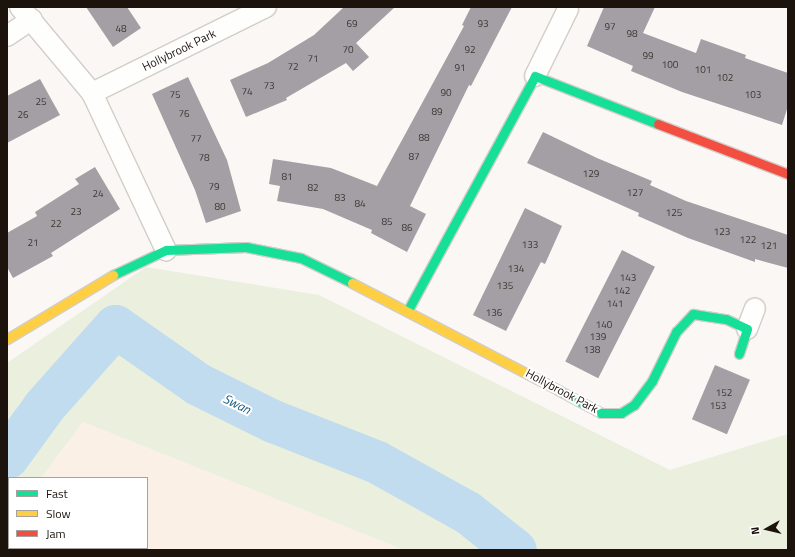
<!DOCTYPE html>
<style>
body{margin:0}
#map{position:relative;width:795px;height:557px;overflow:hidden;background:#faf7f4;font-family:"Titillium Web",sans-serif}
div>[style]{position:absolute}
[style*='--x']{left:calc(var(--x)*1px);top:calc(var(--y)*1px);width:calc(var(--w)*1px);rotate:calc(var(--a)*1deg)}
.commercial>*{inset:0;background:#faf0e5}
.green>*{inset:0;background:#ebefde}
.river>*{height:43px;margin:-21.5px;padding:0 21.5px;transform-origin:21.5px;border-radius:21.5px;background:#c1dcee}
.building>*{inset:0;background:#a49fa4;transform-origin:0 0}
.roads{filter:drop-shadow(1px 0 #d3cdc8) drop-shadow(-1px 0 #d3cdc8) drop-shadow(0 1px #d3cdc8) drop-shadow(0 -1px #d3cdc8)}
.street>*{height:20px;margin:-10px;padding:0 10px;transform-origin:10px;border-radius:10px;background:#fefefd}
.fast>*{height:9px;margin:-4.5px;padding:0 4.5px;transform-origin:4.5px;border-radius:4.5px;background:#16e098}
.slow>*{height:9px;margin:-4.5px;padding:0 4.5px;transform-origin:4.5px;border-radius:4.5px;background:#ffcf43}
.jam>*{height:9px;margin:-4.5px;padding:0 4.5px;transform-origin:4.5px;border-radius:4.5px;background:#f24e42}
span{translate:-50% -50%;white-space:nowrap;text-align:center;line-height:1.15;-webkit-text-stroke:4px #fff;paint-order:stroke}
.number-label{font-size:10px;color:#3e3632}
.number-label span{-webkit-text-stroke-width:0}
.street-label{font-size:12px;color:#1c130c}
.water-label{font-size:13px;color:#17597d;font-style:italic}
.frame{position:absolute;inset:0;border:8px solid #1c130c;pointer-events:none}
.legend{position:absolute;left:8px;top:477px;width:140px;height:72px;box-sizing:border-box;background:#fff;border:1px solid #a4a19e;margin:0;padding:5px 7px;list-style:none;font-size:12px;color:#1c130c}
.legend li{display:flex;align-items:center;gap:8px;height:20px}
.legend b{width:20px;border:1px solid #a4a19e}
.north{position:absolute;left:747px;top:509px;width:40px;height:40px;-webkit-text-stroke:3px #fff;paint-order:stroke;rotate:262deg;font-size:11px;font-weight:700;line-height:16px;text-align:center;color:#1c130c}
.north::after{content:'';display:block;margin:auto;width:14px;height:18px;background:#1c130c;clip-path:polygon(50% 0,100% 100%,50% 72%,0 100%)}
</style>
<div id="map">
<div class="commercial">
<div style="clip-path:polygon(83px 422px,404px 550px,7px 550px,9px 521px,9px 548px,147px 548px,147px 478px,41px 478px)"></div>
</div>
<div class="green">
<div style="clip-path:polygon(146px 267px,319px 295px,670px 470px,788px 434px,788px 550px,404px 550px,83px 422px,41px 478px,9px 478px,7px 524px,7px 363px)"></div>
</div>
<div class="river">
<div style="--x:7;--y:457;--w:63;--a:-54"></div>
<div style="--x:44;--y:406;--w:107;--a:-48.4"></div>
<div style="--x:115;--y:326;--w:101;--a:34.9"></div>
<div style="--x:198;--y:384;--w:84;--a:26.3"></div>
<div style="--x:273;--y:421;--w:112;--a:21.5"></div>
<div style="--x:377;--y:462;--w:103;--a:29.1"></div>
<div style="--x:467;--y:512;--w:61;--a:38.4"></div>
</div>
<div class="building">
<div style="clip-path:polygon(86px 7px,127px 7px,141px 28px,113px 47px)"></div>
<div style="clip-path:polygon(344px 7px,395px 7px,356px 43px,369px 57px,353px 71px,346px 63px,286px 98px,287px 100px,246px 117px,230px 80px,268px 63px,314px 35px)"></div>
<div style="clip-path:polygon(471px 7px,512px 7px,471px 86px,469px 85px,410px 206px,426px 214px,407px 252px,371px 233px,372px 230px,323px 209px,277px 201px,280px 186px,269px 184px,273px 159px,331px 168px,377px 186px,464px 26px,462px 25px)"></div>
<div style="clip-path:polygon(604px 7px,655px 7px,643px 33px,696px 53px,701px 39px,746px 55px,745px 58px,788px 73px,788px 106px,782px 125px,682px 92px,631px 71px,633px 66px,587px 46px)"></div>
<div style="clip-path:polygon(188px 77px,227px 160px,241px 211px,206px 223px,195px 190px,152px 94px)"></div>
<div style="clip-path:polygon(40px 79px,60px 115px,7px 143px,7px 96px)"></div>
<div style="clip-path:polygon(543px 132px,597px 158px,652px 181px,650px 185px,686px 201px,788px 235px,788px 268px,755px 259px,755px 262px,688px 238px,638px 216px,639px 213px,527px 163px)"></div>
<div style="clip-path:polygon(95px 167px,120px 209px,51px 253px,53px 256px,13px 278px,7px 267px,7px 233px,37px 216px,35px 212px,79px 184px,75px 179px)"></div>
<div style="clip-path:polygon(525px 208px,562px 226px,545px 264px,541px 262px,506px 331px,473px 315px)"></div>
<div style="left:622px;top:250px;width:37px;height:125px;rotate:27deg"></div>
<div style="left:715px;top:365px;width:38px;height:59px;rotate:23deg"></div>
</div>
<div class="roads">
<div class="street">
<div style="--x:20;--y:7;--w:112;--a:50.1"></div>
<div style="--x:92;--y:93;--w:174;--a:64.8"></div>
<div style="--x:7;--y:36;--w:30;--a:-34"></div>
<div style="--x:535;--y:76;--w:75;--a:-63.8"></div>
<div style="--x:92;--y:93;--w:194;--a:-26.3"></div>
<div style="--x:747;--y:329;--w:22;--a:-69"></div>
</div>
<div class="fast">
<div style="--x:113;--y:275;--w:59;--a:-25.3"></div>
<div style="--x:166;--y:250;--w:80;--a:-2.1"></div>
<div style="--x:246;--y:247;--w:56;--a:11.3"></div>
<div style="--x:301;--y:258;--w:57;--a:26.1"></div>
<div style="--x:408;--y:310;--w:266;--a:-61.5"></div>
<div style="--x:535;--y:76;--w:132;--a:21.3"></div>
<div style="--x:558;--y:390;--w:49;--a:28.1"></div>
<div style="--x:601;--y:413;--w:20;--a:0"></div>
<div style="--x:621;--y:413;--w:15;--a:-32"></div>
<div style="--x:634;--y:405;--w:30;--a:-53"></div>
<div style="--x:652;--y:381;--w:55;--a:-63.9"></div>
<div style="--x:676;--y:332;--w:25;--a:-47"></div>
<div style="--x:693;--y:314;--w:33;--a:9"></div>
<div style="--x:726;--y:319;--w:23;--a:25"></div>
<div style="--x:747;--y:329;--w:26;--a:108"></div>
</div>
<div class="slow">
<div style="--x:352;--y:283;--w:232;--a:27.4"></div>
<div style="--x:7;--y:339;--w:124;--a:-31.1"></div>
</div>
<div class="jam">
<div style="--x:658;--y:124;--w:139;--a:21"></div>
</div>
</div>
<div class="number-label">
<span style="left:352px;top:24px">69</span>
<span style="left:483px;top:24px">93</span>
<span style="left:610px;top:27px">97</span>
<span style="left:121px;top:29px">48</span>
<span style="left:632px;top:34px">98</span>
<span style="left:348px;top:50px">70</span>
<span style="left:470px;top:50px">92</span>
<span style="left:648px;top:56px">99</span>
<span style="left:313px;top:59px">71</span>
<span style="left:670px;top:65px">100</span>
<span style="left:293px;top:67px">72</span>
<span style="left:460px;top:68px">91</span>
<span style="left:703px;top:70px">101</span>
<span style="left:725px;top:78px">102</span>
<span style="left:269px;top:86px">73</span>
<span style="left:247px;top:92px">74</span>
<span style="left:446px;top:93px">90</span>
<span style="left:175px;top:95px">75</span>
<span style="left:753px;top:95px">103</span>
<span style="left:41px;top:102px">25</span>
<span style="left:437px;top:112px">89</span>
<span style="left:184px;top:114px">76</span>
<span style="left:23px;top:115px">26</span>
<span style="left:424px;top:138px">88</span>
<span style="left:196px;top:139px">77</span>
<span style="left:414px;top:157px">87</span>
<span style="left:204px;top:158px">78</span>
<span style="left:591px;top:174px">129</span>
<span style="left:287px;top:177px">81</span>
<span style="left:214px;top:187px">79</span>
<span style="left:313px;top:188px">82</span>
<span style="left:635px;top:193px">127</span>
<span style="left:98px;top:194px">24</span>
<span style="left:340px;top:198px">83</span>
<span style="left:360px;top:204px">84</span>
<span style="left:220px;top:207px">80</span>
<span style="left:76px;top:212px">23</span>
<span style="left:674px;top:213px">125</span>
<span style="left:387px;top:222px">85</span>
<span style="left:56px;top:224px">22</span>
<span style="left:407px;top:228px">86</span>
<span style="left:722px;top:232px">123</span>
<span style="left:748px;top:240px">122</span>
<span style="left:33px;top:243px">21</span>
<span style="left:530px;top:245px">133</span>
<span style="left:769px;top:246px">121</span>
<span style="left:516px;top:269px">134</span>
<span style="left:628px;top:278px">143</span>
<span style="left:505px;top:286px">135</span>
<span style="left:622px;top:291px">142</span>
<span style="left:615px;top:304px">141</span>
<span style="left:494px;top:313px">136</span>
<span style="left:604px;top:325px">140</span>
<span style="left:598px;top:337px">139</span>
<span style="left:592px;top:350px">138</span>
<span style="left:724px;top:393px">152</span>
<span style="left:718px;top:406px">153</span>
</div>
<div class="street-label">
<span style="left:179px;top:50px;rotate:-26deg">Hollybrook Park</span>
<span style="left:562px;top:391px;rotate:28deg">Hollybrook Park</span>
</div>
<div class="water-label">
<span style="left:237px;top:404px;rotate:26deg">Swan</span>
</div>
<div class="frame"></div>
<ul class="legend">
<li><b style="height:5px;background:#16e098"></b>Fast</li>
<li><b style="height:5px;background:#ffcf43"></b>Slow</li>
<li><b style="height:5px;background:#f24e42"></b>Jam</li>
</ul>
<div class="north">N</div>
</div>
